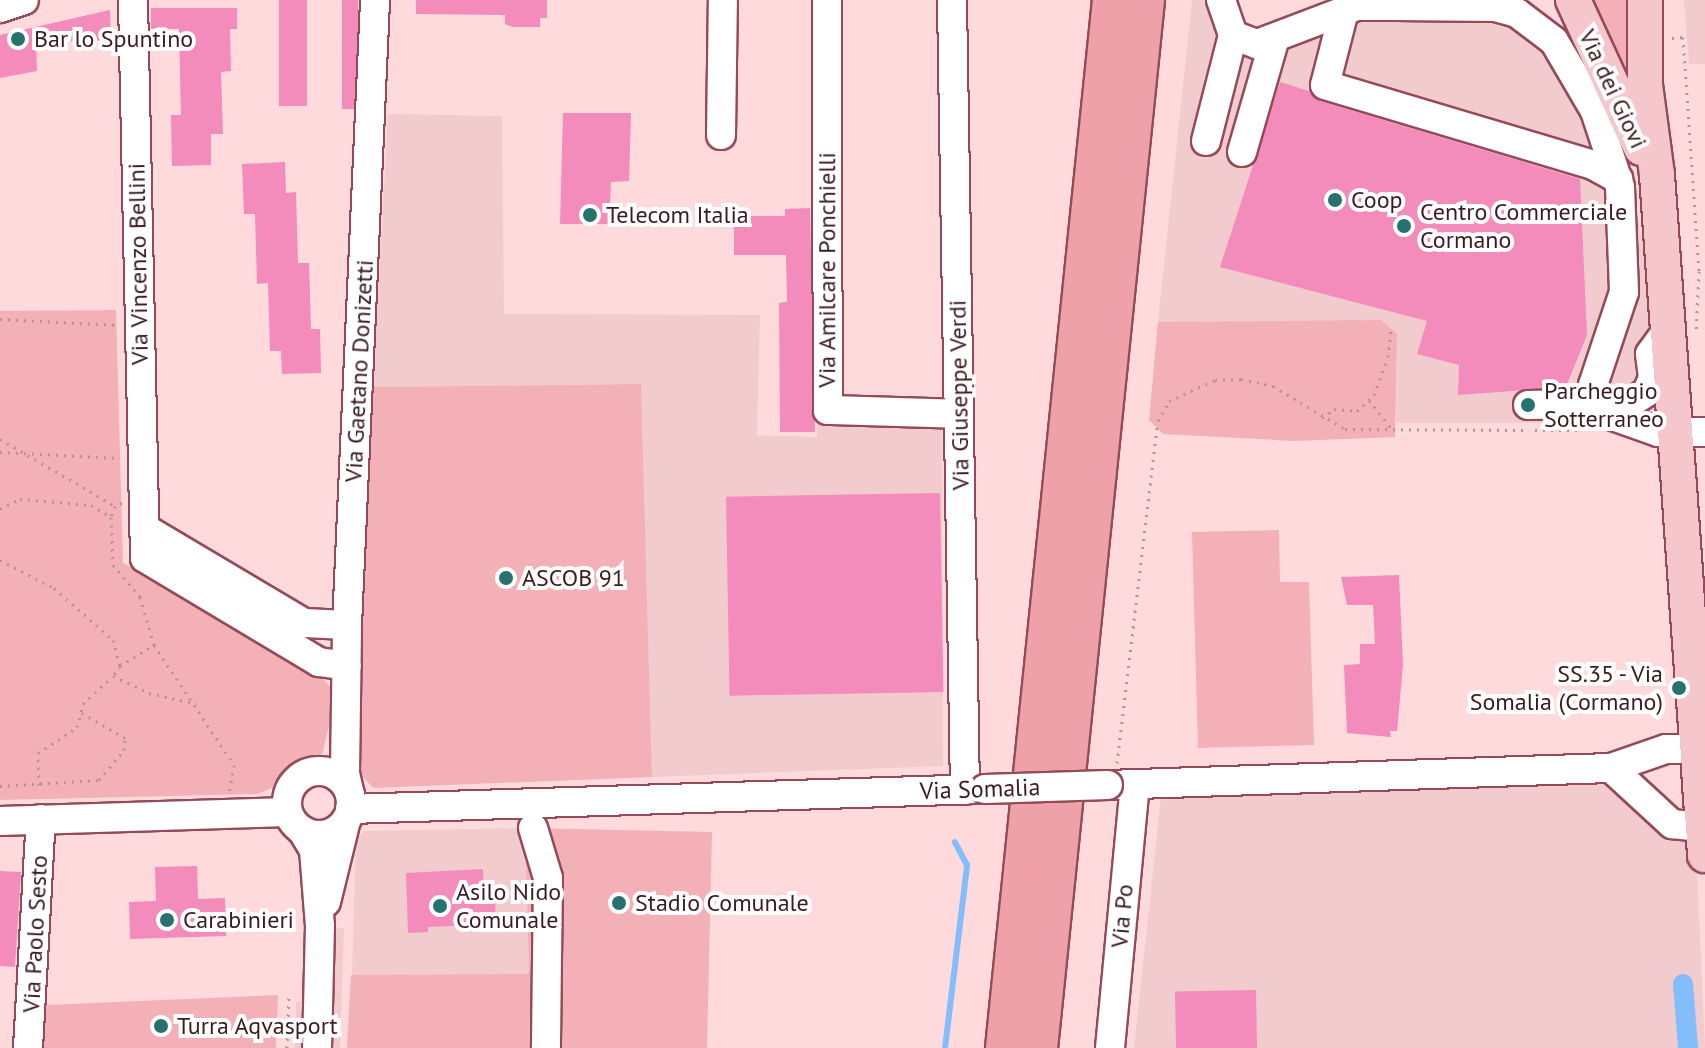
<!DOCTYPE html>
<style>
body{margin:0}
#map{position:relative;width:1705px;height:1048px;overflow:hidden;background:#fedadd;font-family:"PT Sans",sans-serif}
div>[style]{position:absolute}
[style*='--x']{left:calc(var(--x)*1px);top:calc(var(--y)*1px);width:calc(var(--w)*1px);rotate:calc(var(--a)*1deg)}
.built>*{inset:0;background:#f1cbce}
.green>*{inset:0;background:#f3b0b7}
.stream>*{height:6px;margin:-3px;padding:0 3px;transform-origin:3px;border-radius:3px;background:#83bdfc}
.canal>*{height:20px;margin:-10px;padding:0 10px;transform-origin:10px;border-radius:10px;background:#83bdfc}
.building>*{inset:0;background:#f38bbb;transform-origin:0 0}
.path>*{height:3px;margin-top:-1.5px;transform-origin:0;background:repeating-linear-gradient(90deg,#b69498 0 2px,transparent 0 8px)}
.roads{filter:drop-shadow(2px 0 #954b57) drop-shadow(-2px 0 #954b57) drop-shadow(0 2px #954b57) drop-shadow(0 -2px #954b57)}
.minor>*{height:28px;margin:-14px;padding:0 14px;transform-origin:14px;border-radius:14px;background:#fff}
.minor>.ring{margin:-14px;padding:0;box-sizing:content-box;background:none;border:28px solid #fff;border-radius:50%}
.major>*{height:34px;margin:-17px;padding:0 17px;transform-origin:17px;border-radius:17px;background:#f5c7cc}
.highway>*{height:40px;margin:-20px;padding:0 20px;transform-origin:20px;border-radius:20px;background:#efa1aa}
.bridges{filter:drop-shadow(2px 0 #954b57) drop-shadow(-2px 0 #954b57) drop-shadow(0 2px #954b57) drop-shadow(0 -2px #954b57)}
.minor-bridge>*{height:28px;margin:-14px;padding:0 14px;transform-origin:14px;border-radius:14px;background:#fff}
.dots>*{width:22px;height:22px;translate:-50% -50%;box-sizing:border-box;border:4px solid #fff;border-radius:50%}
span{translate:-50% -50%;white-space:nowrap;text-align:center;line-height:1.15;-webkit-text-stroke:8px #fff;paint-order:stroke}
.poi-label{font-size:24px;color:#3b1b20}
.left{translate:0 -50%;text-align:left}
.right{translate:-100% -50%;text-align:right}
.street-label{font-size:24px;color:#3b1b20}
</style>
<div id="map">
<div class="built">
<div style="clip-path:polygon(1192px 0,1207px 0,1211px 17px,1240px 17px,1251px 31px,1347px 0,1510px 0,1628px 175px,1650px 277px,1652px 423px,1396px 423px,1397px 334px,1158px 322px)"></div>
<div style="clip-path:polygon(1684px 0,1705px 0,1705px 64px,1689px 64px)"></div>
<div style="clip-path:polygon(388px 114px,502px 116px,504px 314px,760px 315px,757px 435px,817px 437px,818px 419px,942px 422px,943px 766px,652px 777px,641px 384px,373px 387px)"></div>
<div style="clip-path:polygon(1607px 776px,1696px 851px,1705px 1048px,1134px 1048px,1161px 797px)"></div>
<div style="clip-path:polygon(525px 828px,529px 974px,352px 975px,356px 839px,364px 831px)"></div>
<div style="clip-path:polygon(344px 928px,340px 1048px,295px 1048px,296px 1002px,308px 999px,309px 929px)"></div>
</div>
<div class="green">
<div style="clip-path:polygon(1581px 0,1636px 0,1630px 90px)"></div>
<div style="clip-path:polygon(116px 310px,123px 563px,317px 671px,337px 695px,321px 758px,298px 762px,276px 786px,258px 794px,0 800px,0 311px)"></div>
<div style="clip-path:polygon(1381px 320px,1397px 334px,1395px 437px,1294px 441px,1163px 434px,1149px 420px,1158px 322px)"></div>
<div style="clip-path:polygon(641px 384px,652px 777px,373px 788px,357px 770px,373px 387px)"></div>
<div style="clip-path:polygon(1279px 530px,1280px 582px,1309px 582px,1314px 745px,1198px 748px,1192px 532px)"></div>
<div style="clip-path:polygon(525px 828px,712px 832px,707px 1048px,347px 1048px,351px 975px,529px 974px)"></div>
<div style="clip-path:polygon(278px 995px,276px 1048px,43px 1048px,46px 1005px)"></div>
</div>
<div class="stream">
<div style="--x:945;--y:1048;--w:184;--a:-83.1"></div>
<div style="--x:967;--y:865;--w:26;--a:-118"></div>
</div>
<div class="canal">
<div style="--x:1683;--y:984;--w:64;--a:85.5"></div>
</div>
<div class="building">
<div style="left:279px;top:0;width:28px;height:106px"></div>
<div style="left:342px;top:0;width:16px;height:109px"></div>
<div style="clip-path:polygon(416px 0,547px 0,547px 18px,540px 18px,540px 27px,513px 27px,505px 24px,505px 15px,416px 14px)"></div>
<div style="clip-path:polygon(151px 8px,237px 8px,237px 29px,230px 29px,231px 71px,221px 72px,223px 134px,211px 134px,211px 165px,172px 166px,171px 115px,181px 115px,179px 29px,151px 29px)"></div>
<div style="clip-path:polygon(110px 10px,111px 40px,36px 43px,37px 71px,0 78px,0 35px)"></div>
<div style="clip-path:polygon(1280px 82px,1309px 91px,1320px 101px,1580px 179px,1587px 335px,1566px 387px,1458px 395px,1459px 365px,1417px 354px,1427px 321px,1220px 267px)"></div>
<div style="clip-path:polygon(563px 113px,631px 113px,629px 181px,611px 182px,609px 224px,560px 224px)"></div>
<div style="clip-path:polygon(285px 162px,286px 193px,296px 192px,298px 263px,309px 263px,311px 329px,320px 329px,321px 373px,282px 374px,281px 351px,270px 351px,268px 283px,257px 284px,255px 214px,244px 214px,242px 164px)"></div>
<div style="clip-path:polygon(810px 208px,815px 432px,780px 432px,779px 303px,787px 302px,786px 255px,734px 255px,734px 216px,785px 216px,785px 209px)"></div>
<div style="left:940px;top:493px;width:199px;height:214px;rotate:89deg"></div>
<div style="clip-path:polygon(1399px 575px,1403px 665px,1397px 731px,1390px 731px,1391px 737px,1347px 733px,1344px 665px,1360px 664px,1360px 644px,1375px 644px,1373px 605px,1347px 605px,1341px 577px)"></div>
<div style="clip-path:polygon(197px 866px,198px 899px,225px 898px,226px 936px,130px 939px,129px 902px,156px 901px,155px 867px)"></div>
<div style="clip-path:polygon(483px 869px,484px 899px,495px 899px,496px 924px,428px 927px,428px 932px,408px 933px,406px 873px)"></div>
<div style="clip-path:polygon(0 871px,21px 872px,15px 967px,0 966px)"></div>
<div style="left:1256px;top:990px;width:58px;height:81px;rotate:89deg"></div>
</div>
<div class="path">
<div style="--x:1672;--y:38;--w:11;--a:-5"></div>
<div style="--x:1683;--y:37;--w:235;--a:86.1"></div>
<div style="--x:1699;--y:271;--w:63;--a:92.7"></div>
<div style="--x:0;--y:319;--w:118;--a:2.9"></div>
<div style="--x:1369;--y:400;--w:39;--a:52"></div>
<div style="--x:1322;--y:418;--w:15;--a:-37"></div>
<div style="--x:1334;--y:409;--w:23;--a:5"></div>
<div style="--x:1357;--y:411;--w:23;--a:-43"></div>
<div style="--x:1374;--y:395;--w:40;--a:-69.8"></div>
<div style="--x:1388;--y:357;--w:29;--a:-84"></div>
<div style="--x:1535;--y:430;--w:44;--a:0"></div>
<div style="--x:0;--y:439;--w:133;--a:30.2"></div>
<div style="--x:0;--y:452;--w:119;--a:2.9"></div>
<div style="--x:122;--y:503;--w:8;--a:157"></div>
<div style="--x:115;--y:506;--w:12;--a:110"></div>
<div style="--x:111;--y:517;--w:48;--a:87.6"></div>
<div style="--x:113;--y:565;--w:42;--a:49.8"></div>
<div style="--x:140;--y:597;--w:50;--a:73.7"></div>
<div style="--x:154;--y:645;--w:144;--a:56.3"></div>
<div style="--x:234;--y:765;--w:27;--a:100"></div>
<div style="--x:0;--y:509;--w:22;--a:-27"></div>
<div style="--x:20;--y:499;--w:71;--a:4.8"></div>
<div style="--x:91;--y:505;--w:23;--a:31"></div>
<div style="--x:0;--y:560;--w:61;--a:27.4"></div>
<div style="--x:54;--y:588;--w:79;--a:41.4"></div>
<div style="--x:113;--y:640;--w:27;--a:75"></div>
<div style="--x:120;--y:666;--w:12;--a:125"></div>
<div style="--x:113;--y:676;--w:40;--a:25"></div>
<div style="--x:149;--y:693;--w:49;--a:12.9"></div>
<div style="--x:120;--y:666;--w:40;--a:-32"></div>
<div style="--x:1117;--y:763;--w:344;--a:-83.2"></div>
<div style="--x:1158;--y:421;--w:23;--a:-61"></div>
<div style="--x:1169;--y:401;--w:51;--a:-24.5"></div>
<div style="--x:1215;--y:380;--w:26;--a:-2"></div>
<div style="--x:1241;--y:379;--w:33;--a:12"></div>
<div style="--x:1273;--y:386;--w:84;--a:30.8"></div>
<div style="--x:1345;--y:429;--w:182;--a:0.3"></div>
<div style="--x:39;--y:785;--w:32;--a:-92"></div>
<div style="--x:38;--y:753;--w:47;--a:-33.7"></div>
<div style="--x:77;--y:727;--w:24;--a:-75"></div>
<div style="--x:83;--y:704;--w:40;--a:-43"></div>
<div style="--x:0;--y:786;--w:99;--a:-3.5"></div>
<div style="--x:99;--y:780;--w:39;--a:-50"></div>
<div style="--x:124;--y:750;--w:12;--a:-85"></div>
<div style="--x:125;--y:738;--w:50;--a:-149.8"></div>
<div style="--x:277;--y:789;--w:26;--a:-51"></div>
<div style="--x:293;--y:769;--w:31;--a:-19"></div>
<div style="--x:287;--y:1048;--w:51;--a:-87.8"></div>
</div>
<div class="roads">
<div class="minor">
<div style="--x:133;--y:0;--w:558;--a:88.77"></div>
<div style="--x:145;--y:558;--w:203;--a:30.9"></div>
<div style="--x:319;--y:662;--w:28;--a:8"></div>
<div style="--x:827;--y:0;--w:410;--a:89.9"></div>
<div style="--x:828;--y:410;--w:131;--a:1.7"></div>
<div style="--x:952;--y:0;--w:790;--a:89.06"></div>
<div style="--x:1221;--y:0;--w:37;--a:71"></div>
<div style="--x:1233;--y:35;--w:26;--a:21"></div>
<div style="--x:1257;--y:44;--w:107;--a:-20.8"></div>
<div style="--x:1357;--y:6;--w:38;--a:0"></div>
<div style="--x:1395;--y:6;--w:100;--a:0.6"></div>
<div style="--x:1495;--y:7;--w:23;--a:15"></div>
<div style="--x:1517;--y:13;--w:46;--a:37.1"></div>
<div style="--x:1554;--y:41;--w:81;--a:59.6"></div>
<div style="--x:1595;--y:111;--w:80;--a:71.8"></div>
<div style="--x:1620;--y:187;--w:105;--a:87.8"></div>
<div style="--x:1624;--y:292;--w:98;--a:108.4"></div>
<div style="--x:1593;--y:385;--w:25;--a:74"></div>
<div style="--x:0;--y:8;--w:25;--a:-18"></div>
<div style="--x:1344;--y:11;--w:76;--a:104.4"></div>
<div style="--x:1325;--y:85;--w:280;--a:16.6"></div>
<div style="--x:1593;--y:165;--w:29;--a:29"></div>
<div style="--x:721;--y:135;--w:135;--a:-89.2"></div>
<div style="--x:1206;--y:141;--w:109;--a:-75.7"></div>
<div style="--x:1242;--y:152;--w:116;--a:-73.9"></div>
<div style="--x:1528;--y:405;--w:51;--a:-1.1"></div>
<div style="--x:1579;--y:404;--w:84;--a:19.5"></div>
<div style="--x:1658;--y:432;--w:47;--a:0"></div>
<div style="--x:1600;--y:409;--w:23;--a:-2"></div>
<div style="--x:1623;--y:408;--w:29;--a:-34"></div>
<div style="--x:1647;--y:392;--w:15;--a:-67"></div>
<div style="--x:1653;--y:378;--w:24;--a:-97"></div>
<div style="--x:1650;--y:354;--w:27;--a:-54"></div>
<div style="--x:144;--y:528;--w:186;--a:30.7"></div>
<div style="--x:304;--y:623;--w:43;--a:2.7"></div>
<div style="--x:1611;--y:768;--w:83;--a:42.6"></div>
<div style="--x:1672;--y:824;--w:31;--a:6"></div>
<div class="ring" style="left:287px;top:771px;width:36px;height:36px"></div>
<div style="--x:1108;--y:785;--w:503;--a:-1.94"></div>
<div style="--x:1611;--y:768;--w:58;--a:-19.1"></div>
<div style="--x:1666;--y:749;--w:31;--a:0"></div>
<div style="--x:350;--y:795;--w:23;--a:-103"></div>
<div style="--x:345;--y:773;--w:148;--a:-89.2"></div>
<div style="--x:347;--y:625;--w:626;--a:-87.43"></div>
<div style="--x:350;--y:809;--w:634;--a:-1.81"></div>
<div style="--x:0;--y:821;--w:288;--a:-1.8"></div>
<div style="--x:533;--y:828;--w:52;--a:73.3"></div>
<div style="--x:548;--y:878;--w:170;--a:90.7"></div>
<div style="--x:302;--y:830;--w:23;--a:59"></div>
<div style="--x:314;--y:850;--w:76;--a:85.5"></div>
<div style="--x:320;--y:926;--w:122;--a:91.4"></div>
<div style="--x:326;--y:902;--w:84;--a:-76.3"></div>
<div style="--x:28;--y:1048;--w:229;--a:-86.8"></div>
<div style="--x:1110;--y:1048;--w:264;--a:-84.6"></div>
</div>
<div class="major">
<div style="--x:1573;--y:0;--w:163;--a:65.3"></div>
<div style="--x:1645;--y:0;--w:85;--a:90"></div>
<div style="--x:1645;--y:85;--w:91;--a:82.4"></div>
<div style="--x:1657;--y:175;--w:682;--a:85.96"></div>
</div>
<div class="highway">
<div style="--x:1006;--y:1048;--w:1053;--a:-84.17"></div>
<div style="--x:1037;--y:1048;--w:1053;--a:-84.17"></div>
</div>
</div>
<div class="bridges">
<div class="minor-bridge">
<div style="--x:985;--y:789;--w:123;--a:-1.9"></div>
</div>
</div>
<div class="dots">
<div style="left:18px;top:39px;background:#27716f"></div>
<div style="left:1335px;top:200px;background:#27716f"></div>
<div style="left:590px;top:215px;background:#27716f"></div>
<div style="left:1404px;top:226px;background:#27716f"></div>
<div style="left:1528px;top:405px;background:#27716f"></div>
<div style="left:506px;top:578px;background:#27716f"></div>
<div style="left:1679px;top:688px;background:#27716f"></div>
<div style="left:619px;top:903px;background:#27716f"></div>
<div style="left:440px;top:906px;background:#27716f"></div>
<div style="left:167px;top:920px;background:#27716f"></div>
<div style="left:161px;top:1026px;background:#27716f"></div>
</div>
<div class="poi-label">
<span class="left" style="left:34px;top:39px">Bar lo Spuntino</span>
<span class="left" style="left:1351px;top:200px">Coop</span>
<span class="left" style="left:1420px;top:226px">Centro Commerciale<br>Cormano</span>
<span class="left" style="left:606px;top:215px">Telecom Italia</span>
<span class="left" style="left:1544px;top:405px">Parcheggio<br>Sotterraneo</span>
<span class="left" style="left:522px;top:578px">ASCOB 91</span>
<span class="right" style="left:1663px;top:688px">SS.35 - Via<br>Somalia (Cormano)</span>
<span class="left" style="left:456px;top:906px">Asilo Nido<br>Comunale</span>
<span class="left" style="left:635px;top:903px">Stadio Comunale</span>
<span class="left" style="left:183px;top:920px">Carabinieri</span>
<span class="left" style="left:177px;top:1026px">Turra Aqvasport</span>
</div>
<div class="street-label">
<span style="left:1613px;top:89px;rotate:65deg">Via dei Giovi</span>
<span style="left:138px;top:264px;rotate:-91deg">Via Vincenzo Bellini</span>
<span style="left:827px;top:270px;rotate:-90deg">Via Amilcare Ponchielli</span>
<span style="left:359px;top:371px;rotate:-87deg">Via Gaetano Donizetti</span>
<span style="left:959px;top:395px;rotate:-91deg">Via Giuseppe Verdi</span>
<span style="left:980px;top:789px;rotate:-2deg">Via Somalia</span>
<span style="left:1122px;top:916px;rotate:-85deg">Via Po</span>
<span style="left:35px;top:934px;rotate:-87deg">Via Paolo Sesto</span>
</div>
</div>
